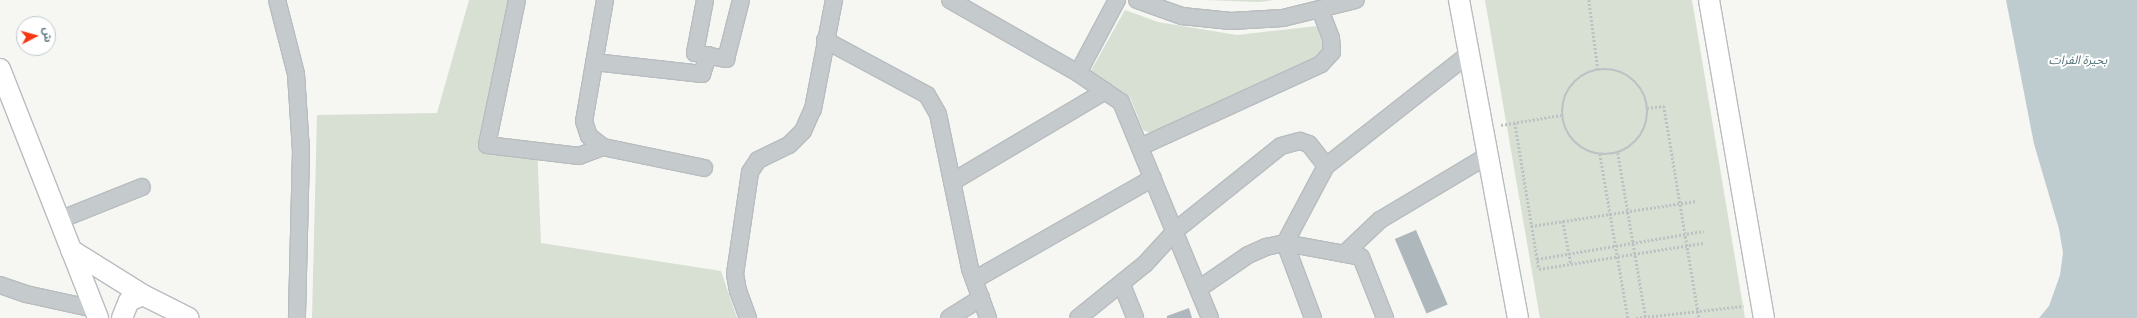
<!DOCTYPE html>
<meta charset="utf-8">
<style>
body{margin:0}
#map{position:relative;width:2137px;height:318px;overflow:hidden;background:#f6f6f2;font-family:"Roboto Condensed","Noto Sans Arabic",sans-serif}
div>[style]{position:absolute}
[style*='--x']{left:calc(var(--x)*1px);top:calc(var(--y)*1px);width:calc(var(--w)*1px);rotate:calc(var(--a)*1deg)}
.green>*{inset:0;background:#d8dfd3}
.water>*{inset:0;background:#beccd0}
.building>*{inset:0;background:#aeb8bc;transform-origin:0 0}
.path>*{height:2.5px;margin-top:-1.25px;transform-origin:0;background:repeating-linear-gradient(90deg,#bec1c3 0 2px,transparent 0 4px)}
.path>.ring{margin:-1.25px;padding:0;box-sizing:content-box;background:none;border:2.5px solid #bec1c3;border-radius:50%}
.roads{filter:drop-shadow(1px 0 #b8bdc0) drop-shadow(-1px 0 #b8bdc0) drop-shadow(0 1px #b8bdc0) drop-shadow(0 -1px #b8bdc0)}
.minor>*{height:16px;margin:-8px;padding:0 8px;transform-origin:8px;border-radius:8px;background:#c5cacc}
.major>*{height:20px;margin:-10px;padding:0 10px;transform-origin:10px;border-radius:10px;background:#fff}
span{translate:-50% -50%;white-space:nowrap;text-align:center;line-height:1.15;-webkit-text-stroke:4px #fff;paint-order:stroke}
.water-label{font-size:12px;color:#59767c;font-style:italic}
.north{position:absolute;left:16px;top:16px;width:40px;height:40px;box-sizing:border-box;background:#fff;border:1px solid #c0c9cf;border-radius:50%;rotate:84deg;font-size:11px;font-weight:700;line-height:16px;text-align:center;color:#627986}
.north::after{content:'';display:block;margin:auto;width:14px;height:18px;background:#f43714;clip-path:polygon(50% 0,100% 100%,50% 72%,0 100%)}
</style>
<div id="map">
<div class="green">
<div style="clip-path:polygon(469px 0,510px 0,487px 137px,537px 144px,541px 243px,721px 271px,737px 318px,312px 318px,317px 115px,437px 113px)"></div>
<div style="clip-path:polygon(1206px 0,1274px 0,1259px 2px)"></div>
<div style="clip-path:polygon(1485px 0,1692px 0,1745px 318px,1540px 318px)"></div>
<div style="clip-path:polygon(1125px 10px,1158px 22px,1237px 35px,1317px 26px,1331px 41px,1328px 52px,1156px 135px,1143px 130px,1130px 97px,1089px 74px)"></div>
</div>
<div class="water">
<div style="clip-path:polygon(2006px 0,2137px 0,2137px 318px,2039px 318px,2049px 306px,2060px 275px,2063px 253px,2059px 229px,2034px 144px)"></div>
</div>
<div class="building">
<div style="left:1416px;top:230px;width:81px;height:23px;rotate:67deg"></div>
<div style="clip-path:polygon(1189px 308px,1192px 318px,1167px 318px,1167px 316px)"></div>
</div>
<div class="path">
<div style="--x:1589;--y:0;--w:70;--a:82.6"></div>
<div class="ring" style="left:1562px;top:69px;width:83.5px;height:83.5px"></div>
<div style="--x:1647;--y:108;--w:17;--a:-7"></div>
<div style="--x:1664;--y:106;--w:215;--a:80.6"></div>
<div style="--x:1515;--y:123;--w:148;--a:80.7"></div>
<div style="--x:1539;--y:269;--w:166;--a:-9"></div>
<div style="--x:1501;--y:125;--w:61;--a:-9.5"></div>
<div style="--x:1618;--y:153;--w:167;--a:80.4"></div>
<div style="--x:1600;--y:154;--w:166;--a:80.3"></div>
<div style="--x:1563;--y:221;--w:44;--a:79.5"></div>
<div style="--x:1531;--y:226;--w:167;--a:-8.6"></div>
<div style="--x:1537;--y:259;--w:169;--a:-9.5"></div>
<div style="--x:1636;--y:318;--w:108;--a:-6.4"></div>
</div>
<div class="roads">
<div class="minor">
<div style="--x:277;--y:0;--w:76;--a:75.6"></div>
<div style="--x:296;--y:74;--w:77;--a:86.3"></div>
<div style="--x:301;--y:151;--w:167;--a:91.4"></div>
<div style="--x:517;--y:0;--w:148;--a:101.7"></div>
<div style="--x:487;--y:145;--w:93;--a:6.8"></div>
<div style="--x:579;--y:156;--w:26;--a:-21"></div>
<div style="--x:605;--y:0;--w:123;--a:99.8"></div>
<div style="--x:584;--y:121;--w:16;--a:72"></div>
<div style="--x:589;--y:136;--w:18;--a:38"></div>
<div style="--x:603;--y:147;--w:103;--a:11.7"></div>
<div style="--x:705;--y:0;--w:54;--a:100.7"></div>
<div style="--x:695;--y:53;--w:32;--a:11"></div>
<div style="--x:726;--y:59;--w:61;--a:-75.7"></div>
<div style="--x:950;--y:0;--w:147;--a:29.7"></div>
<div style="--x:1078;--y:73;--w:52;--a:34"></div>
<div style="--x:1121;--y:102;--w:234;--a:67.6"></div>
<div style="--x:1137;--y:0;--w:48;--a:19.6"></div>
<div style="--x:1182;--y:16;--w:49;--a:5.8"></div>
<div style="--x:1231;--y:21;--w:52;--a:-3.3"></div>
<div style="--x:1283;--y:18;--w:75;--a:-13.9"></div>
<div style="--x:825;--y:40;--w:116;--a:28.3"></div>
<div style="--x:927;--y:95;--w:22;--a:60"></div>
<div style="--x:938;--y:114;--w:158;--a:78.3"></div>
<div style="--x:970;--y:269;--w:52;--a:69.8"></div>
<div style="--x:594;--y:62;--w:109;--a:6.3"></div>
<div style="--x:702;--y:74;--w:20;--a:-72"></div>
<div style="--x:1078;--y:73;--w:83;--a:-61.9"></div>
<div style="--x:1140;--y:147;--w:199;--a:-24.6"></div>
<div style="--x:1321;--y:64;--w:16;--a:-47"></div>
<div style="--x:1332;--y:52;--w:14;--a:-94"></div>
<div style="--x:1331;--y:38;--w:30;--a:-111"></div>
<div style="--x:952;--y:182;--w:178;--a:-30.7"></div>
<div style="--x:59;--y:220;--w:89;--a:-21.7"></div>
<div style="--x:1344;--y:254;--w:50;--a:-43.4"></div>
<div style="--x:1380;--y:220;--w:125;--a:-30.9"></div>
<div style="--x:974;--y:280;--w:206;--a:-29.7"></div>
<div style="--x:0;--y:285;--w:28;--a:19"></div>
<div style="--x:26;--y:294;--w:70;--a:12.4"></div>
<div style="--x:1122;--y:285;--w:35;--a:68"></div>
<div style="--x:1200;--y:288;--w:58;--a:-34.5"></div>
<div style="--x:1248;--y:255;--w:20;--a:-24"></div>
<div style="--x:1266;--y:247;--w:19;--a:-12"></div>
<div style="--x:1285;--y:243;--w:77;--a:10.4"></div>
<div style="--x:1361;--y:257;--w:66;--a:68.5"></div>
<div style="--x:748;--y:318;--w:29;--a:-110"></div>
<div style="--x:738;--y:291;--w:17;--a:-100"></div>
<div style="--x:735;--y:274;--w:103;--a:-81.6"></div>
<div style="--x:750;--y:172;--w:14;--a:-56"></div>
<div style="--x:758;--y:160;--w:34;--a:-26"></div>
<div style="--x:789;--y:145;--w:20;--a:-45"></div>
<div style="--x:803;--y:131;--w:24;--a:-66"></div>
<div style="--x:813;--y:109;--w:111;--a:-79.1"></div>
<div style="--x:949;--y:318;--w:38;--a:-32"></div>
<div style="--x:1078;--y:318;--w:86;--a:-38.9"></div>
<div style="--x:1145;--y:264;--w:46;--a:-47.6"></div>
<div style="--x:1176;--y:230;--w:134;--a:-38.7"></div>
<div style="--x:1281;--y:146;--w:20;--a:-15"></div>
<div style="--x:1300;--y:141;--w:9;--a:18"></div>
<div style="--x:1309;--y:144;--w:28;--a:52"></div>
<div style="--x:1313;--y:318;--w:80;--a:-110.5"></div>
<div style="--x:1285;--y:243;--w:87;--a:-62"></div>
<div style="--x:1326;--y:166;--w:182;--a:-38.1"></div>
</div>
<div class="major">
<div style="--x:1459;--y:0;--w:323;--a:79.5"></div>
<div style="--x:1709;--y:0;--w:323;--a:80.2"></div>
<div style="--x:0;--y:69;--w:268;--a:68.5"></div>
<div style="--x:71;--y:250;--w:85;--a:32"></div>
<div style="--x:143;--y:295;--w:51;--a:26.6"></div>
<div style="--x:122;--y:318;--w:18;--a:-68"></div>
<div style="--x:129;--y:301;--w:15;--a:-23"></div>
</div>
</div>
<div class="water-label">
<span style="left:2078px;top:61px">بحيرة الفرات</span>
</div>
<div class="north">ش</div>
</div>
